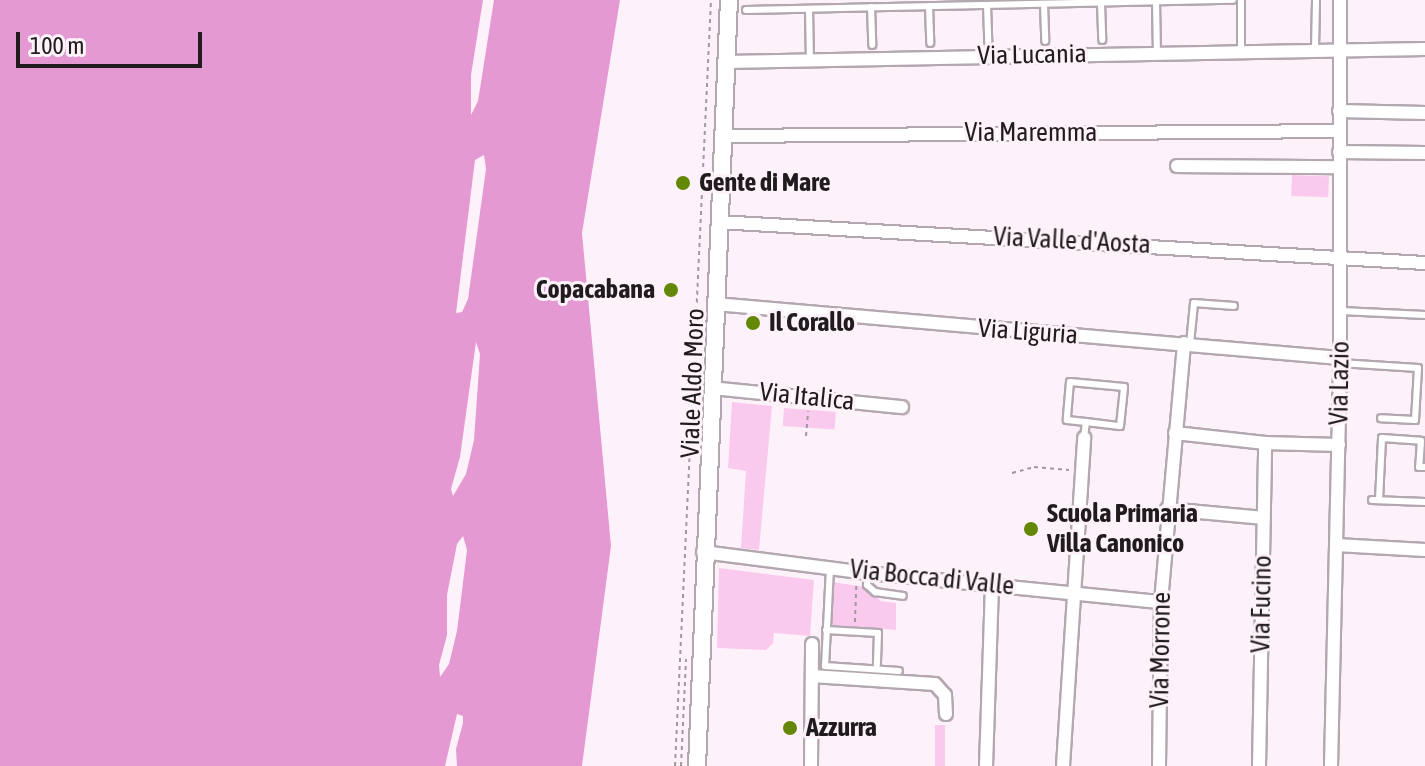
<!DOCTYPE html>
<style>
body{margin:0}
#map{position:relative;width:1425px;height:766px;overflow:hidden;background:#fef2fa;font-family:"Asap Condensed",sans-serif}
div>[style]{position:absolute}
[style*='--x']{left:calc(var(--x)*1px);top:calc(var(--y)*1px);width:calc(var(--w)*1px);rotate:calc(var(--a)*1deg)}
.green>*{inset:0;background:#facaee;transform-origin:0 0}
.water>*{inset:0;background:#e599d3}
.pier>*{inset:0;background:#fef2fa}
.path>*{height:2px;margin-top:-1px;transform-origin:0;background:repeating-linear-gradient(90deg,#a1989e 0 4px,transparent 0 8px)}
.roads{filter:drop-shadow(2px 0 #b3a8b0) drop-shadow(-2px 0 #b3a8b0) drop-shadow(0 2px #b3a8b0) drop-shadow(0 -2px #b3a8b0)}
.service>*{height:6px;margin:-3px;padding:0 3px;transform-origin:3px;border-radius:3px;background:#fff}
.minor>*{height:12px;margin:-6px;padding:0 6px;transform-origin:6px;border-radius:6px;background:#fff}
.tertiary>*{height:16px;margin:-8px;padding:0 8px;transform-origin:8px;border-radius:8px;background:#fff}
.dots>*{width:22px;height:22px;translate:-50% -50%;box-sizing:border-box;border:4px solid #fef2fa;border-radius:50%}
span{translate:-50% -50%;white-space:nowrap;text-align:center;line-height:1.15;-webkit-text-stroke:6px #fef2fa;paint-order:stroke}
.street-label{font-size:26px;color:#201c1e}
.poi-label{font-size:26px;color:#201c1e;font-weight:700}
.left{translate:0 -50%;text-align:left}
.right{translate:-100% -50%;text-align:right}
.scale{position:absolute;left:16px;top:32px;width:186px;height:36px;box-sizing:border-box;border:4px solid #201c1e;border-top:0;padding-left:10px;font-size:24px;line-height:28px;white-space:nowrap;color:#201c1e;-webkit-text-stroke:6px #fef2fa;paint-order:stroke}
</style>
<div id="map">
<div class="green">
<div style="left:1292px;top:175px;width:37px;height:21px;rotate:2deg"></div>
<div style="clip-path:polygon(732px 402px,772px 406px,759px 550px,741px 548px,746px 471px,728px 468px)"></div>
<div style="left:784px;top:408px;width:52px;height:18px;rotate:4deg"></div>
<div style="clip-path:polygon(719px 568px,814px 580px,810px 636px,774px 633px,773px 643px,766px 650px,717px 648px)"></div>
<div style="clip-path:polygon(832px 582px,866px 587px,881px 601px,896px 603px,896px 630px,830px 625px)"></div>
<div style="left:935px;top:725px;width:10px;height:41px"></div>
</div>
<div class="water">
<div style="clip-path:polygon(0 0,620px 0,582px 233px,611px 546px,582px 766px,0 766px)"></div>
</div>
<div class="pier">
<div style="clip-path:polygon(483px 0,494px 0,478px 101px,471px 115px,471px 75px)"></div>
<div style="clip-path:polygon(484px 155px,486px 169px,468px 299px,462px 312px,456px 313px,475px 160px)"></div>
<div style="clip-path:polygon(476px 342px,480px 354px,474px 440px,466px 474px,453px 496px,451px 489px,460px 457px)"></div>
<div style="clip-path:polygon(463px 536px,467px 550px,457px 631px,449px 664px,440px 677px,439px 665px,447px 635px,447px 595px,457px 544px)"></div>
<div style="clip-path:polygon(457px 714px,463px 716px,463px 723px,456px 749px,457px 766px,445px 766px)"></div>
</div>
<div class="path">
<div style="--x:806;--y:436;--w:25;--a:-85"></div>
<div style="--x:1012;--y:473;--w:23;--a:-15"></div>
<div style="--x:1034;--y:467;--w:35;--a:5"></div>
<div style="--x:1046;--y:521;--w:16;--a:4"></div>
<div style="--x:855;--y:622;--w:37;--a:-88"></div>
<div style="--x:675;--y:766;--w:767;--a:-87.31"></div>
<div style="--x:681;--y:766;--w:107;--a:-87.3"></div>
</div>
<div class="roads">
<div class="service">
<div style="--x:1241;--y:0;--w:50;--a:90"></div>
<div style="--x:1156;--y:2;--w:50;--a:88.9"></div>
<div style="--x:1101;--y:3;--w:37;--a:88"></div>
<div style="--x:1044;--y:4;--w:37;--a:88"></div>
<div style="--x:987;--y:5;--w:37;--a:88"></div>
<div style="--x:929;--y:6;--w:37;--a:88"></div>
<div style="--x:871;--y:7;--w:38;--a:88"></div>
<div style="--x:809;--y:9;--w:51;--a:88.9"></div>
<div style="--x:746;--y:10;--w:487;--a:-1.2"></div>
<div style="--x:1315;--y:49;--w:49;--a:-88.8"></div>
<div style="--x:1341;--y:311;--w:84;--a:2.7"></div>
<div style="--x:1190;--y:344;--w:41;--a:-84.4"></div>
<div style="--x:1194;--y:303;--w:40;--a:4.3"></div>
<div style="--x:1340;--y:363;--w:78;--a:3.7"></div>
<div style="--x:1418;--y:368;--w:52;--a:93.3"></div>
<div style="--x:1415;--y:420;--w:34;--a:-177"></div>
<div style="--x:1084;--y:438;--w:16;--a:-83"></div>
<div style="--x:1086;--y:422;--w:34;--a:7"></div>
<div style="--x:1120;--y:426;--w:39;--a:-84"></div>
<div style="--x:1124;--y:387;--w:54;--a:-174.7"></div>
<div style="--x:1070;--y:382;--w:38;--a:95"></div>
<div style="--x:1067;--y:420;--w:19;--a:6"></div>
<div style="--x:1372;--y:500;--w:53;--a:2.2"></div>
<div style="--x:1379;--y:500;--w:62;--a:-87.2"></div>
<div style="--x:1382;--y:438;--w:39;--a:4"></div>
<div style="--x:1421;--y:441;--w:26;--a:94"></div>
<div style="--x:1419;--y:467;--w:6;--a:0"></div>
<div style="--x:830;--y:568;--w:98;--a:92.9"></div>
<div style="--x:825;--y:666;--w:74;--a:3.9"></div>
<div style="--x:868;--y:573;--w:12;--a:95"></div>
<div style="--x:867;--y:585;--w:11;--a:41"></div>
<div style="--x:875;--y:592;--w:28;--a:8"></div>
<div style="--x:826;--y:630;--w:52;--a:3.3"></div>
<div style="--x:878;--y:633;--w:32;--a:92"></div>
</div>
<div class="minor">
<div style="--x:726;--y:62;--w:699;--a:-1.07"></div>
<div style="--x:1339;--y:111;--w:86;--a:1.3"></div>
<div style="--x:722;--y:136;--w:617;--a:-0.46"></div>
<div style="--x:1339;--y:152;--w:86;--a:0.7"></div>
<div style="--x:1177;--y:166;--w:162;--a:0.4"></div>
<div style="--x:718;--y:222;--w:708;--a:3.32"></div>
<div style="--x:715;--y:304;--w:627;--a:4.94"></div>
<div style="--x:711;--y:388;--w:192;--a:5.7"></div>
<div style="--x:1175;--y:433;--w:91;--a:6.3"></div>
<div style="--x:1265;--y:443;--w:74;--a:1.5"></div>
<div style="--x:1167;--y:509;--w:97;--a:5.3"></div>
<div style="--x:1336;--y:545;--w:89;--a:3.2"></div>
<div style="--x:703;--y:552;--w:166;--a:7.3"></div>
<div style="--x:868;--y:573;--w:294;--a:5.7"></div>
<div style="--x:812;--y:676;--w:123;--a:3.7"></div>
<div style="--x:935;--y:684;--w:15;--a:48"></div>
<div style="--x:945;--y:695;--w:19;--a:87"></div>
<div style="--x:811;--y:766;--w:122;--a:-89.5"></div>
<div style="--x:986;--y:766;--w:181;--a:-88.1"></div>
<div style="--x:1063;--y:766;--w:329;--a:-86.3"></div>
<div style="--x:1159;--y:766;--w:164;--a:-89.3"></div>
<div style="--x:1161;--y:602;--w:260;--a:-84.9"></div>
<div style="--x:1259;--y:766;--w:323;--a:-88.9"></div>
<div style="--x:1331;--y:766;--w:403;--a:-88.7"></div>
<div style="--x:1340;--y:363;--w:363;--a:-90"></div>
</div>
<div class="tertiary">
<div style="--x:697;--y:766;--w:767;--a:-87.61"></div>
</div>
</div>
<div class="dots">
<div style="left:683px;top:183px;background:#648705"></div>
<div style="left:671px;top:290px;background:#648705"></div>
<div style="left:753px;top:323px;background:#648705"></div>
<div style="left:1031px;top:529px;background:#648705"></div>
<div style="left:790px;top:728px;background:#648705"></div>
</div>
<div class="street-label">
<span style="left:1032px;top:55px;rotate:-1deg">Via Lucania</span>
<span style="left:1031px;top:133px">Via Maremma</span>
<span style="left:1072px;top:241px;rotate:3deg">Via Valle d'Aosta</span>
<span style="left:1028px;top:332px;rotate:4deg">Via Liguria</span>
<span style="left:693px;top:383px;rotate:-88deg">Viale Aldo Moro</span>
<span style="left:1340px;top:383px;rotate:-89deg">Via Lazio</span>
<span style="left:807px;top:397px;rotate:6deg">Via Italica</span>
<span style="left:932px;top:578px;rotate:6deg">Via Bocca di Valle</span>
<span style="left:1262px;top:604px;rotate:-89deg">Via Fucino</span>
<span style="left:1161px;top:650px;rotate:-89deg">Via Morrone</span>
</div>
<div class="poi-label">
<span class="left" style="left:699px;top:183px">Gente di Mare</span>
<span class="right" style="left:655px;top:290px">Copacabana</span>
<span class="left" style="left:769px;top:323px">Il Corallo</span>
<span class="left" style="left:1047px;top:529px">Scuola Primaria<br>Villa Canonico</span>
<span class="left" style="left:806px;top:728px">Azzurra</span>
</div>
<div class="scale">100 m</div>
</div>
